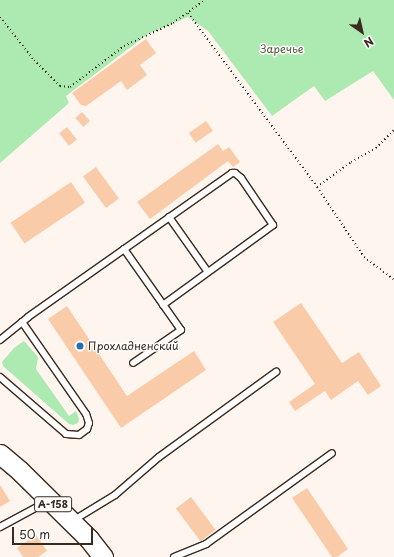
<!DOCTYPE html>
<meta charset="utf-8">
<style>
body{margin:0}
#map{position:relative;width:394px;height:557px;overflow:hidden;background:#fef5ee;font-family:"Playpen Sans",sans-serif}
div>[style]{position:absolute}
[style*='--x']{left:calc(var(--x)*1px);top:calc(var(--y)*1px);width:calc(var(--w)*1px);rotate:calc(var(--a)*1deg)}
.green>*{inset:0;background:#aceab1}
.building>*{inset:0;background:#facba9;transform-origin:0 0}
.path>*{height:2px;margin-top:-1px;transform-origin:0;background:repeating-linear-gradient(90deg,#3b2a1e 0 1px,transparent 0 4px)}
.roads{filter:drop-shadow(1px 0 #3b2a1e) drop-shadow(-1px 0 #3b2a1e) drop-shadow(0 1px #3b2a1e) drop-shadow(0 -1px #3b2a1e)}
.lane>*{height:6px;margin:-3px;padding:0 3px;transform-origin:3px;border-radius:3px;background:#fff}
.primary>*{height:19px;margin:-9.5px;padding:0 9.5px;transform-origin:9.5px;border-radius:9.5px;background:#fff}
.dots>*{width:11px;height:11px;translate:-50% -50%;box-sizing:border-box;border:2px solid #fff;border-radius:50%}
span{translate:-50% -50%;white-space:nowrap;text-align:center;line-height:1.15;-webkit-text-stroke:3px #fff;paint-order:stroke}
.shield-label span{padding:1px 3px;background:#fff;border:1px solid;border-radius:3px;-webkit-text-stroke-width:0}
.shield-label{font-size:10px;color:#3b2a1e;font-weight:700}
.park-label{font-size:11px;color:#575a43}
.poi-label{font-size:11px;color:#3b2a1e}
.left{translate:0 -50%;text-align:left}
.north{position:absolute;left:342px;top:12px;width:40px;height:40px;-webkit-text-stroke:3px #fff;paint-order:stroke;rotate:146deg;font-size:11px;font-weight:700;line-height:16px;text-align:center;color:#3b2a1e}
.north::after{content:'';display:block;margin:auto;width:14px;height:18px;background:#3b2a1e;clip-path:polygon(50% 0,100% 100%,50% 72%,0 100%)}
.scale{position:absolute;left:12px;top:527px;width:81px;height:18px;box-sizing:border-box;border:2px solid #3b2a1e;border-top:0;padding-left:5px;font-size:12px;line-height:14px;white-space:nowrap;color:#3b2a1e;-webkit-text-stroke:3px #fff;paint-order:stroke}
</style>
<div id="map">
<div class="green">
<div style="clip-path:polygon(0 0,394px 0,394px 100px,373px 71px,325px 101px,314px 86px,272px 116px,208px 31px,188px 17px,148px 34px,66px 96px,69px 103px,0 163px)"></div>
<div style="clip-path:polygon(24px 341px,38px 357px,36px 369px,69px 416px,76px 411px,79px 419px,78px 423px,73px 425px,69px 424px,3px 366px,2px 362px,14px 348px)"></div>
</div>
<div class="building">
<div style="clip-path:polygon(146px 39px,156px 53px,140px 65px,147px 75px,127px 90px,121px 81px,86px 106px,81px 105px,72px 93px)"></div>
<div style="left:82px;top:112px;width:12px;height:9px;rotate:48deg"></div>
<div style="left:206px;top:121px;width:12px;height:21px;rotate:55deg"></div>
<div style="left:67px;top:127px;width:16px;height:10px;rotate:52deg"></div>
<div style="clip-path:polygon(218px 144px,223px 151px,229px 147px,240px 162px,233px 167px,228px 161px,150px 219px,137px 202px)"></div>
<div style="left:96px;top:167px;width:39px;height:16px;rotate:54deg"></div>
<div style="left:71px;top:182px;width:25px;height:73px;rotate:56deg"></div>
<div style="clip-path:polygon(301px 303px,342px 363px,359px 352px,381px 386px,368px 395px,358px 381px,331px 400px,325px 391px,295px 411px,289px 402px,315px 384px,273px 322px)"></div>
<div style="clip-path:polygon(67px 306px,127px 396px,194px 351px,206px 370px,121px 428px,48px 319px)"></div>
<div style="clip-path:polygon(0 485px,10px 501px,0 507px)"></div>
<div style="clip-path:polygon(307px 488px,348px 549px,337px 557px,332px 557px,292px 498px)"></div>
<div style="left:191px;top:497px;width:41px;height:19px;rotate:53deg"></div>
<div style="clip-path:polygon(36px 535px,47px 551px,38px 557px,23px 557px,17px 548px)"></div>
</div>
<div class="path">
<div style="--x:188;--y:13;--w:217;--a:53.4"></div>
<div style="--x:317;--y:187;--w:84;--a:56.1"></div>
<div style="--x:364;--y:257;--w:38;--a:37"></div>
<div style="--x:0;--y:17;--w:55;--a:51.7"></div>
<div style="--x:34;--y:60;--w:37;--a:45"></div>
<div style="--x:60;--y:86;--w:10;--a:6"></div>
<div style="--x:70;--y:87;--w:68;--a:-37.2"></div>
<div style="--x:124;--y:46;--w:54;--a:-25.1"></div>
<div style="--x:173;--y:23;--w:39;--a:-36"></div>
<div style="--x:317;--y:187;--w:42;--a:-36.3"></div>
<div style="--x:351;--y:162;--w:29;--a:-29"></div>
<div style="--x:376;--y:148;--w:25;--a:-45"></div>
</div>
<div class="roads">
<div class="lane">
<div style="--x:169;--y:217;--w:67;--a:54.7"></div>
<div style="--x:124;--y:249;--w:99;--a:54.9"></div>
<div style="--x:181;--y:330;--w:58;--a:145.5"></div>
<div style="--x:0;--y:340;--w:36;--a:-39"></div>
<div style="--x:28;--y:317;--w:250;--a:-35.2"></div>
<div style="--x:232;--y:173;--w:3;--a:0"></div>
<div style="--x:235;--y:173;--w:8;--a:40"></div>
<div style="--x:241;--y:178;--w:57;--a:55.8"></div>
<div style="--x:273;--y:225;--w:136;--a:144"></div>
<div style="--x:0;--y:377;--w:87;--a:40.8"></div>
<div style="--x:66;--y:434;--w:13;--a:4"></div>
<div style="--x:79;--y:435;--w:10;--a:-37"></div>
<div style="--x:87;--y:429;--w:6;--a:-72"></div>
<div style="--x:89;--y:423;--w:9;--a:-108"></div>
<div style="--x:86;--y:414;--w:112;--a:-124.8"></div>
<div style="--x:74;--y:520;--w:48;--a:-31.4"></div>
<div style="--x:115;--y:495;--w:58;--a:-40.8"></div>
<div style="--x:159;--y:457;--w:145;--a:-36"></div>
<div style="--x:0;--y:527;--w:55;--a:-28.4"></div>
<div style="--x:174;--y:557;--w:35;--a:-22"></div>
<div style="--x:206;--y:544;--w:155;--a:-35.8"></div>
</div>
<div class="primary">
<div style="--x:0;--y:454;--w:26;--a:40"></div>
<div style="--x:20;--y:471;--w:97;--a:44.6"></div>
<div style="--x:89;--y:539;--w:23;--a:52"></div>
</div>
</div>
<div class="dots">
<div style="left:80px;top:346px;background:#1f6fb2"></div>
</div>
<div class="shield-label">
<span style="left:53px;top:504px">А-158</span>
</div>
<div class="park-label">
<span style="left:282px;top:49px">Заречье</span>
</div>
<div class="poi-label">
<span class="left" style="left:88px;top:346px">Прохладненский</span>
</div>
<div class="north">N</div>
<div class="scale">50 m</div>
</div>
